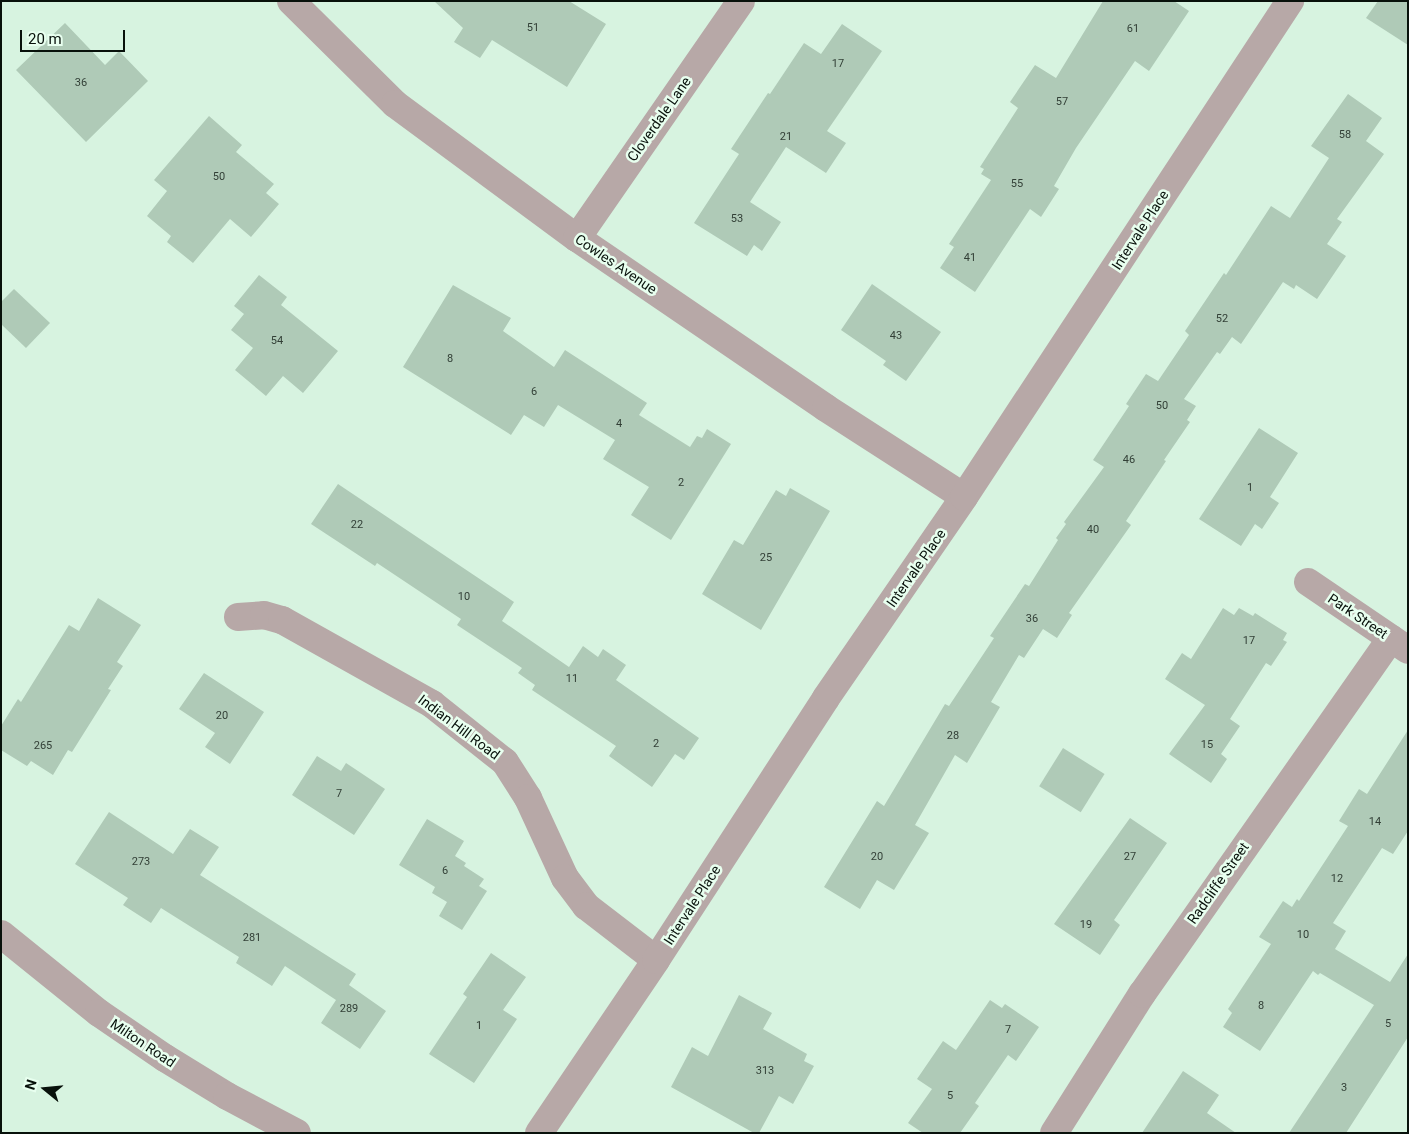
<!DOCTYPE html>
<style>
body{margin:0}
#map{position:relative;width:1409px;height:1134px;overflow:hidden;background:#d7f3e0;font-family:Roboto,sans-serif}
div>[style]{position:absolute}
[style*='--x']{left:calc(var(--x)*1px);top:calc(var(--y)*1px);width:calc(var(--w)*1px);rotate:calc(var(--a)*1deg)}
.building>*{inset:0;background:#afcab7;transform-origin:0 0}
.minor>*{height:28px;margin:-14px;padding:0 14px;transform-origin:14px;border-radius:14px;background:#b7a8a7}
.tertiary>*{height:28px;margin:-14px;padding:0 14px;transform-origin:14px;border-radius:14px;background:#b7a8a7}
span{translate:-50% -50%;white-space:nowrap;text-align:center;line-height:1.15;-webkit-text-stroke:5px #e8ffef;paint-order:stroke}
.number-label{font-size:11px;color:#323f36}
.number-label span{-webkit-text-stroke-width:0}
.street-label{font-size:14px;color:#08110b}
.frame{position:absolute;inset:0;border:2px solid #08110b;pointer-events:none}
.north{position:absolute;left:20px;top:1064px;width:50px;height:50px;-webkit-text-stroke:4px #e8ffef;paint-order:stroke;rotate:287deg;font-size:14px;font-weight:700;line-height:20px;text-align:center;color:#08110b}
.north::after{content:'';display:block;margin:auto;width:18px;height:22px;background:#08110b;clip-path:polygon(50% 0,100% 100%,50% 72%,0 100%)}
.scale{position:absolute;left:20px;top:30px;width:105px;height:22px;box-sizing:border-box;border:2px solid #08110b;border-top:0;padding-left:6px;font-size:15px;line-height:18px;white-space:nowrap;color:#08110b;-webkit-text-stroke:4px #e8ffef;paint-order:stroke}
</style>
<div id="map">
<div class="building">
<div style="clip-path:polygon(434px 1px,569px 1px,606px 24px,567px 87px,492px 40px,480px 58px,454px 42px,463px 28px)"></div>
<div style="clip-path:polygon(1103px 1px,1174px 1px,1189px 11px,1149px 71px,1135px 61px,1076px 148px,1054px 186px,1059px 189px,1041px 217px,1030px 209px,975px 292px,940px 268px,954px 247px,949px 244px,991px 180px,981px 174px,984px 169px,980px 167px,1018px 108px,1010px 102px,1035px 65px,1056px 78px)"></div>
<div style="clip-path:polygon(1378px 1px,1408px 1px,1408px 45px,1366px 18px)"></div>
<div style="clip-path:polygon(65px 23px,105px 65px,119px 51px,148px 81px,86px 142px,16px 70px)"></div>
<div style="clip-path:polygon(842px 24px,882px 51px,827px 131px,846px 143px,826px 173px,786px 147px,750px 202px,781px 222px,762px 251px,754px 245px,747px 256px,694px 223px,739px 154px,731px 149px,768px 93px,770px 94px,804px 43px,821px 54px)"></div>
<div style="clip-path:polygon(1348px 94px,1382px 118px,1366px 141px,1384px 154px,1337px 219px,1342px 222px,1327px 244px,1346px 256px,1317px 299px,1296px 285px,1294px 289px,1283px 282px,1241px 344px,1232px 337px,1220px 354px,1217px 352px,1184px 399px,1196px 406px,1187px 420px,1190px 422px,1164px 460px,1166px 461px,1126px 521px,1131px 525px,1069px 613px,1072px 615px,1057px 638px,1043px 629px,1024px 658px,1019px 655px,991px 702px,1000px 707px,967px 763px,955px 755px,915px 825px,929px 833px,894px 890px,877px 880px,860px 909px,824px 887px,877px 801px,884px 806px,945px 704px,949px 706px,994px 638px,990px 636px,1025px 584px,1029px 586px,1058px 540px,1056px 538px,1066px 524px,1064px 522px,1104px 467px,1093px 460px,1129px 406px,1126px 404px,1146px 374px,1158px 381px,1189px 335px,1185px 331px,1224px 273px,1226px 275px,1271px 206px,1290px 218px,1329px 158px,1311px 146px)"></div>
<div style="clip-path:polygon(209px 116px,242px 145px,236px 152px,274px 184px,266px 193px,279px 204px,251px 237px,230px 219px,193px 263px,167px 242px,171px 236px,147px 216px,167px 191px,154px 180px)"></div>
<div style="clip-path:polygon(259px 275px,287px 297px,281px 305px,338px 351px,303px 393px,283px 376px,266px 396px,235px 370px,253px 348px,231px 330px,244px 314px,234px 306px)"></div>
<div style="clip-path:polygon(872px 284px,941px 332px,906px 381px,883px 365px,886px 361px,841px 330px)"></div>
<div style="clip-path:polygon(453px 285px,511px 318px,503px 331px,554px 367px,565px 350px,647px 403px,639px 415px,690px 447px,697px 436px,702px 438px,707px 429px,731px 444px,671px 540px,631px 515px,649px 487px,603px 459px,615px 440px,558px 405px,544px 427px,524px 415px,511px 435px,403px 367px)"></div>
<div style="clip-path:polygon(14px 289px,50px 323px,26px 348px,1px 324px,1px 302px)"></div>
<div style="clip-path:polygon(1259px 428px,1298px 453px,1270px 497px,1279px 503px,1262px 529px,1255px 524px,1241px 546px,1199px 519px)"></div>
<div style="clip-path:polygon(338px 484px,514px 602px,502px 621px,569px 667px,583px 646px,598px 657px,603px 649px,626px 665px,616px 680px,699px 738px,684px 760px,675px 754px,652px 787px,609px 756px,616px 746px,532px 690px,535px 685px,518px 673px,522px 668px,457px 625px,461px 619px,377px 563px,375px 566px,311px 524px)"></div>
<div style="clip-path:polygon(790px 488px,830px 511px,761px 630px,702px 594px,734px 540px,743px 545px,776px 490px,786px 496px)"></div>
<div style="clip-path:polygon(98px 598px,141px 625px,117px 662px,123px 666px,108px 689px,111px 690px,72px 752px,68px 750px,53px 775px,31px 761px,27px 766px,1px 750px,1px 726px,18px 699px,21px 702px,69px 625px,79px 631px)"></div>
<div style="clip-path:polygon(1223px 608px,1234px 615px,1239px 608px,1253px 616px,1255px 613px,1287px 633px,1283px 640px,1287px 642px,1271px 666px,1266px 663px,1230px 719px,1240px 726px,1221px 754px,1227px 759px,1211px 783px,1169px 754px,1205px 705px,1165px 679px,1182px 653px,1191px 659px)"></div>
<div style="clip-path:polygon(204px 673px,264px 712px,230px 764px,205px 747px,215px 733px,179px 709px)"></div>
<div style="clip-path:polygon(1408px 730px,1408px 831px,1393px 854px,1382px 848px,1333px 923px,1346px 931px,1335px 949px,1390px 982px,1408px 954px,1408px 1037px,1346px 1133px,1289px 1133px,1374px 1005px,1320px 973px,1318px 975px,1313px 971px,1260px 1051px,1223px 1027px,1232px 1013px,1228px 1009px,1271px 944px,1259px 937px,1283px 901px,1292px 907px,1297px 899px,1299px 901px,1348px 826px,1339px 821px,1359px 789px,1367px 794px)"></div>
<div style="left:1063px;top:748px;width:49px;height:45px;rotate:32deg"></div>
<div style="clip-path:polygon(317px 756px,341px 771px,346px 763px,385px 789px,354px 835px,292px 795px)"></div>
<div style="clip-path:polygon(109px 812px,173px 854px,190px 829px,219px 847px,200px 875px,356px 974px,349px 985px,386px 1011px,360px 1049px,321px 1023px,336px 1000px,285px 966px,272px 986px,236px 963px,239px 957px,161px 908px,151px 923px,123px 905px,128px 898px,75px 864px)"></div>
<div style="clip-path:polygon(1130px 818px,1167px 843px,1114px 920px,1120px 925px,1100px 955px,1054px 924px)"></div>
<div style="clip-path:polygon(427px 819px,464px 841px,455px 856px,466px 863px,464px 866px,484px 879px,479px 886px,487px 891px,462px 930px,439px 916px,447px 902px,432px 893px,435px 887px,399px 865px)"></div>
<div style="clip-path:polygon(491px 953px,526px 977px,503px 1010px,517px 1019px,474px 1083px,429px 1054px,467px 997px,463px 994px)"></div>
<div style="clip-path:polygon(739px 995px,772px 1013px,763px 1029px,807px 1054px,804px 1061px,814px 1066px,793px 1104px,779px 1096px,759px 1133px,754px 1133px,671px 1087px,692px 1047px,708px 1056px)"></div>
<div style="clip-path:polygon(990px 1000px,1002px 1008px,1005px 1004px,1039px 1027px,1016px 1061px,1008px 1055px,975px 1103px,979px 1106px,960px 1133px,923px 1133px,908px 1123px,932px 1089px,917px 1079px,943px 1041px,956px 1050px)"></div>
<div style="clip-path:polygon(1183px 1071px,1219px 1095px,1207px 1113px,1236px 1133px,1142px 1133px)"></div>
</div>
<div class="minor">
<div style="--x:291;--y:1;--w:146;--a:44.7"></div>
<div style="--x:395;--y:104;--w:226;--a:36.4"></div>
<div style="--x:577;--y:238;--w:301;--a:34.3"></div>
<div style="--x:826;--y:408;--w:164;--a:32.8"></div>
<div style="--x:577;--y:238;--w:288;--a:-55.3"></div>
<div style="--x:1308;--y:582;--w:121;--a:34.2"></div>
<div style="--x:238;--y:617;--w:26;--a:-4"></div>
<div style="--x:264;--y:615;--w:19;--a:16"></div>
<div style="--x:282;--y:620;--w:172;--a:29.2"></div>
<div style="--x:432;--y:704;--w:93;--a:38.5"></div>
<div style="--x:505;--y:762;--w:43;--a:57.4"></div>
<div style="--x:528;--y:798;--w:88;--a:65.2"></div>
<div style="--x:565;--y:878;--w:35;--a:53"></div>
<div style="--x:586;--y:906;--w:88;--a:37.6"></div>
<div style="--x:539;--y:1133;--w:209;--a:-55.9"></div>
<div style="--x:656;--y:960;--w:312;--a:-57"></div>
<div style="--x:826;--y:698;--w:244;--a:-55.5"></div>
<div style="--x:964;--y:497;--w:594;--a:-56.68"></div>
<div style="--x:1054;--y:1133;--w:165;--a:-57.7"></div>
<div style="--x:1142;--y:994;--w:434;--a:-55"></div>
</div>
<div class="tertiary">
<div style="--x:1;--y:934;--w:126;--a:38.9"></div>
<div style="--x:99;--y:1013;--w:80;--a:34.3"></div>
<div style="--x:165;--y:1058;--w:73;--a:31.5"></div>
<div style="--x:227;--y:1096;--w:79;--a:27.9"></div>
</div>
<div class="number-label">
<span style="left:533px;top:28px">51</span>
<span style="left:1133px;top:29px">61</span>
<span style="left:838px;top:64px">17</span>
<span style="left:81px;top:83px">36</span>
<span style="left:1062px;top:102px">57</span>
<span style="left:1345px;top:135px">58</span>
<span style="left:786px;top:137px">21</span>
<span style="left:219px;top:177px">50</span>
<span style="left:1017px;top:184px">55</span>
<span style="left:737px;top:219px">53</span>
<span style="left:970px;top:258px">41</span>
<span style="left:1222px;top:319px">52</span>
<span style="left:896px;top:336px">43</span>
<span style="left:277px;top:341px">54</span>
<span style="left:450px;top:359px">8</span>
<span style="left:534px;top:392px">6</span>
<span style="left:1162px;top:406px">50</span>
<span style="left:619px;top:424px">4</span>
<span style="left:1129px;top:460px">46</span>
<span style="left:681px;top:483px">2</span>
<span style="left:1250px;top:488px">1</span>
<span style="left:357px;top:525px">22</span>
<span style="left:1093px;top:530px">40</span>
<span style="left:766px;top:558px">25</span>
<span style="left:464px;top:597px">10</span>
<span style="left:1032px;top:619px">36</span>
<span style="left:1249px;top:641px">17</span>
<span style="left:572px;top:679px">11</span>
<span style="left:222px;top:716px">20</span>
<span style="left:953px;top:736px">28</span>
<span style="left:656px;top:744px">2</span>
<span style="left:1207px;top:745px">15</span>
<span style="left:43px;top:746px">265</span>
<span style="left:339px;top:794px">7</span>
<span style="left:1375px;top:822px">14</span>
<span style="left:877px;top:857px">20</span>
<span style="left:1130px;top:857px">27</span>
<span style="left:141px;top:862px">273</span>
<span style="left:445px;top:871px">6</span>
<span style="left:1337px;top:879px">12</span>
<span style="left:1086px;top:925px">19</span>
<span style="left:1303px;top:935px">10</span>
<span style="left:252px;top:938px">281</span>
<span style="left:1261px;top:1006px">8</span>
<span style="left:349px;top:1009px">289</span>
<span style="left:1388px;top:1024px">5</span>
<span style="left:479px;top:1026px">1</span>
<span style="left:1008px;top:1030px">7</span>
<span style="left:765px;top:1071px">313</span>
<span style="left:1344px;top:1088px">3</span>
<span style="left:950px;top:1096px">5</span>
</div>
<div class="street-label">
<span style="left:659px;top:119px;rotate:-55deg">Cloverdale Lane</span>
<span style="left:1140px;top:230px;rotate:-57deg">Intervale Place</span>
<span style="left:616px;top:264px;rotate:34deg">Cowles Avenue</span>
<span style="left:916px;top:568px;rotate:-55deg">Intervale Place</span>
<span style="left:1358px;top:616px;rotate:34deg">Park Street</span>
<span style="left:459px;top:727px;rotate:37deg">Indian Hill Road</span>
<span style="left:1218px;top:883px;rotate:-55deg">Radcliffe Street</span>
<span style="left:692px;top:905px;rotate:-57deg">Intervale Place</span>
<span style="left:143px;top:1043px;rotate:34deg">Milton Road</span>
</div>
<div class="frame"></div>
<div class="north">N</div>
<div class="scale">20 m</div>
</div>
